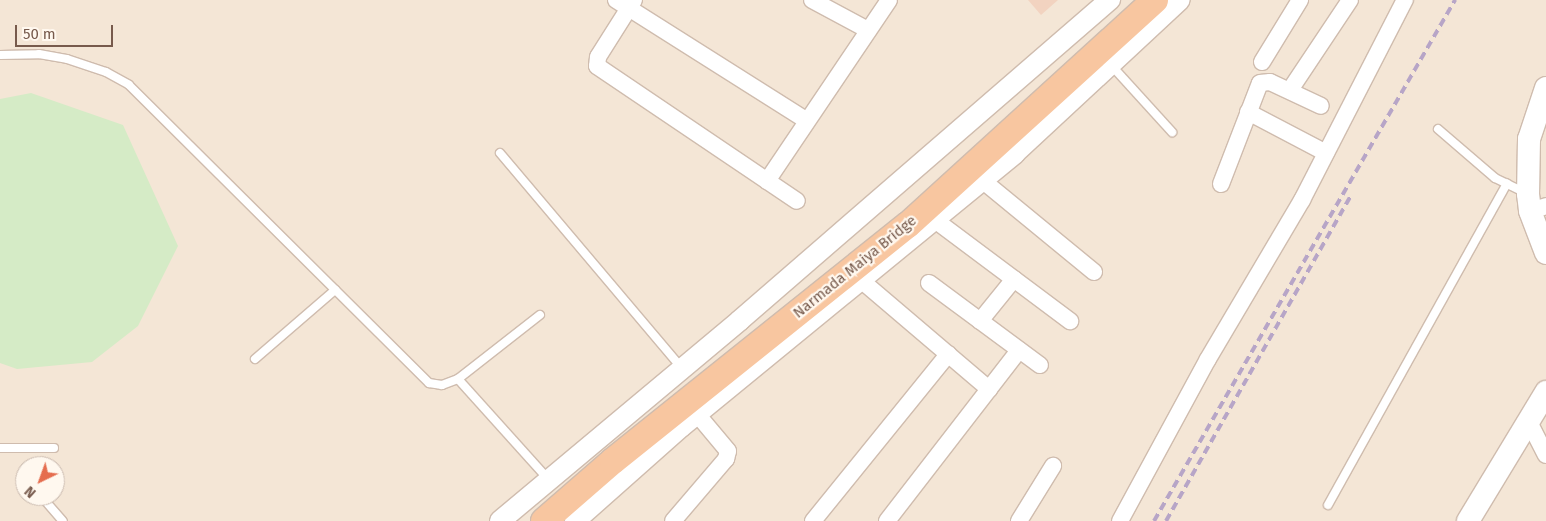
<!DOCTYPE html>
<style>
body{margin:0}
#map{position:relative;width:1546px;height:521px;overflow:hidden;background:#fcf4e8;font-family:"Fira Sans",sans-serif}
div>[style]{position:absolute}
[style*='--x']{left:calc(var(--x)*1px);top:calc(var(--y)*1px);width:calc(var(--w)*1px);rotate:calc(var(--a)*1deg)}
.residential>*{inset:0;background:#f4e6d6}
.green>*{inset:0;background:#d5ebc6}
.building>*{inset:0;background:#f2d3c0}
.roads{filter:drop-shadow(1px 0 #cfbcae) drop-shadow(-1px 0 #cfbcae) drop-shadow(0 1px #cfbcae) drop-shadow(0 -1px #cfbcae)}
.service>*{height:8px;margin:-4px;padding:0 4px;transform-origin:4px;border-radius:4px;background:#fff}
.minor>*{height:16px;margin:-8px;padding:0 8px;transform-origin:8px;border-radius:8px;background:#fff}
.tertiary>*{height:20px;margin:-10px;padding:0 10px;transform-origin:10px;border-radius:10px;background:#fff}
.secondary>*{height:22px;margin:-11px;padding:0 11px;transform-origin:11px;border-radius:11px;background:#fff}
.trunk>*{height:26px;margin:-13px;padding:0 13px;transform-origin:13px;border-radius:13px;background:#f8c6a0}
.rail>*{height:4px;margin-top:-2px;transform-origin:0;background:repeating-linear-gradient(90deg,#b7a5c7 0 8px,transparent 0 13px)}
span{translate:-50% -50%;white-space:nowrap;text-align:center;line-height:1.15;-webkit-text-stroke:4.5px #fff8ef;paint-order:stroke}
.street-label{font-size:15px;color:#775a4c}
.north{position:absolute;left:15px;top:456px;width:50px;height:50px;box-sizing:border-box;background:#fff8ef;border:1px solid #c9b9ae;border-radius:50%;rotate:222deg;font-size:14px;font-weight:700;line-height:20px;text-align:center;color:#775a4c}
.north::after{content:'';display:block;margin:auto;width:18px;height:22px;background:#e56d4e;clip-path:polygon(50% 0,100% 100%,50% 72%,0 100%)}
.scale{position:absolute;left:15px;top:25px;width:98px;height:22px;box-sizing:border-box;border:2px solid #775a4c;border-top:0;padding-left:6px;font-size:15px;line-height:18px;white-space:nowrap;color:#775a4c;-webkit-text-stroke:4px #fff8ef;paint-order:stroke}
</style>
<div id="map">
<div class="residential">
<div style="clip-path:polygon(evenodd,0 0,1546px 0,1546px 521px,0 521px,0 0,25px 466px,55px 466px,55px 496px,25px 496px,25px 466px)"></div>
</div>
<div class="green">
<div style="clip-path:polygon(31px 93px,123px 125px,178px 246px,138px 326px,92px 362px,17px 369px,0 363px,0 99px)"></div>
</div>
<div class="building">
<div style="clip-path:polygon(1028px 0,1058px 0,1041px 15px)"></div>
</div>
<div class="roads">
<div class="service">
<div style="--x:0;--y:55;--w:39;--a:-1"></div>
<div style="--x:39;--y:54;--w:28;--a:10"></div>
<div style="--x:67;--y:59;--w:41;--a:18.4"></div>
<div style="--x:106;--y:72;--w:26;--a:29"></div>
<div style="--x:129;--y:85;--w:423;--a:44.8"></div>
<div style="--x:429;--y:383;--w:13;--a:9"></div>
<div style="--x:442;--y:385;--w:17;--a:-21"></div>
<div style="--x:458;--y:379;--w:136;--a:48"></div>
<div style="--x:1111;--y:65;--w:91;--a:47.7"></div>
<div style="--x:1438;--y:129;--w:75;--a:40.7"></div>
<div style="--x:1495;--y:178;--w:34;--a:26"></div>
<div style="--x:500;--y:153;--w:282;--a:49.8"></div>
<div style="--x:255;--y:359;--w:106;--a:-40.8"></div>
<div style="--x:458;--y:379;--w:104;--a:-38"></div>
<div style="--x:0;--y:448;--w:54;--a:0"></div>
<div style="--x:41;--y:496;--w:33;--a:49"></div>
<div style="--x:1328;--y:505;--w:368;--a:-60.9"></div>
</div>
<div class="minor">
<div style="--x:616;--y:0;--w:225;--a:32.3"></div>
<div style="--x:634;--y:0;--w:67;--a:122.3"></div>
<div style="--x:598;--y:57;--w:9;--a:96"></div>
<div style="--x:597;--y:66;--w:241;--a:34"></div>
<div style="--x:812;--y:0;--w:64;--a:28.2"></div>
<div style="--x:1262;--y:62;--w:73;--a:-58.5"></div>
<div style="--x:1290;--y:90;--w:108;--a:-56.3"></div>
<div style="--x:1248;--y:112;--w:88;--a:27.7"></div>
<div style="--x:982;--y:180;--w:145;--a:39.4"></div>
<div style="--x:767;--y:181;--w:218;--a:-56"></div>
<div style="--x:1221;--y:184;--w:108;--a:-68.9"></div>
<div style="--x:1260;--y:83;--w:10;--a:-6"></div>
<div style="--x:1270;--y:82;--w:56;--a:25.2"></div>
<div style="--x:1530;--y:211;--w:17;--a:-17"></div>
<div style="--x:935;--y:220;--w:169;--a:36.8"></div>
<div style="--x:862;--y:281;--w:167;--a:40.4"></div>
<div style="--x:929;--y:283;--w:138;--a:36.5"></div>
<div style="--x:980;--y:321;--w:54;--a:-51"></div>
<div style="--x:1529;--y:422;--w:37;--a:63"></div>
<div style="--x:673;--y:521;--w:82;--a:-49.5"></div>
<div style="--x:726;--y:459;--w:8;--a:-76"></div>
<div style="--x:728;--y:451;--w:48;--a:-130"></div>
<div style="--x:813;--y:521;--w:215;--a:-51"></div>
<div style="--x:887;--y:521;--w:216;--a:-52.3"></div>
<div style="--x:1019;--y:521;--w:65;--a:-58.3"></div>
<div style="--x:1120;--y:521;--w:184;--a:-61.5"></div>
<div style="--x:1208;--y:359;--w:185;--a:-59.4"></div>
<div style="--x:1302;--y:200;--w:225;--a:-62.8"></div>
</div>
<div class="tertiary">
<div style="--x:500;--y:521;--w:312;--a:-39.9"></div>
<div style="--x:739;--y:321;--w:491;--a:-40.9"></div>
<div style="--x:575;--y:521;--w:142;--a:-41.6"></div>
<div style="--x:681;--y:427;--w:431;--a:-39.3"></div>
<div style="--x:1014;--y:154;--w:226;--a:-42.9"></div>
</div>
<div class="secondary">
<div style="--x:1546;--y:88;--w:54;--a:108.4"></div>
<div style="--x:1529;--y:139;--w:55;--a:91"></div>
<div style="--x:1528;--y:194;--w:17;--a:83"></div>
<div style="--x:1530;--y:211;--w:45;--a:69.1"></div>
<div style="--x:1468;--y:521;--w:151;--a:-58.8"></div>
</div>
<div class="trunk">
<div style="--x:544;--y:521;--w:91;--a:-41"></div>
<div style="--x:613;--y:461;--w:378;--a:-38.7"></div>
<div style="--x:908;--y:225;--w:334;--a:-42.3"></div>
</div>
</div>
<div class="rail">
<div style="--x:1154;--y:521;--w:602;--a:-59.98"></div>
<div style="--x:1166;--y:521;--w:373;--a:-60.4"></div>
</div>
<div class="street-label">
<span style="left:855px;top:267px;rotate:-39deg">Narmada Maiya Bridge</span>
</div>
<div class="north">N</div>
<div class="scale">50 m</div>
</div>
